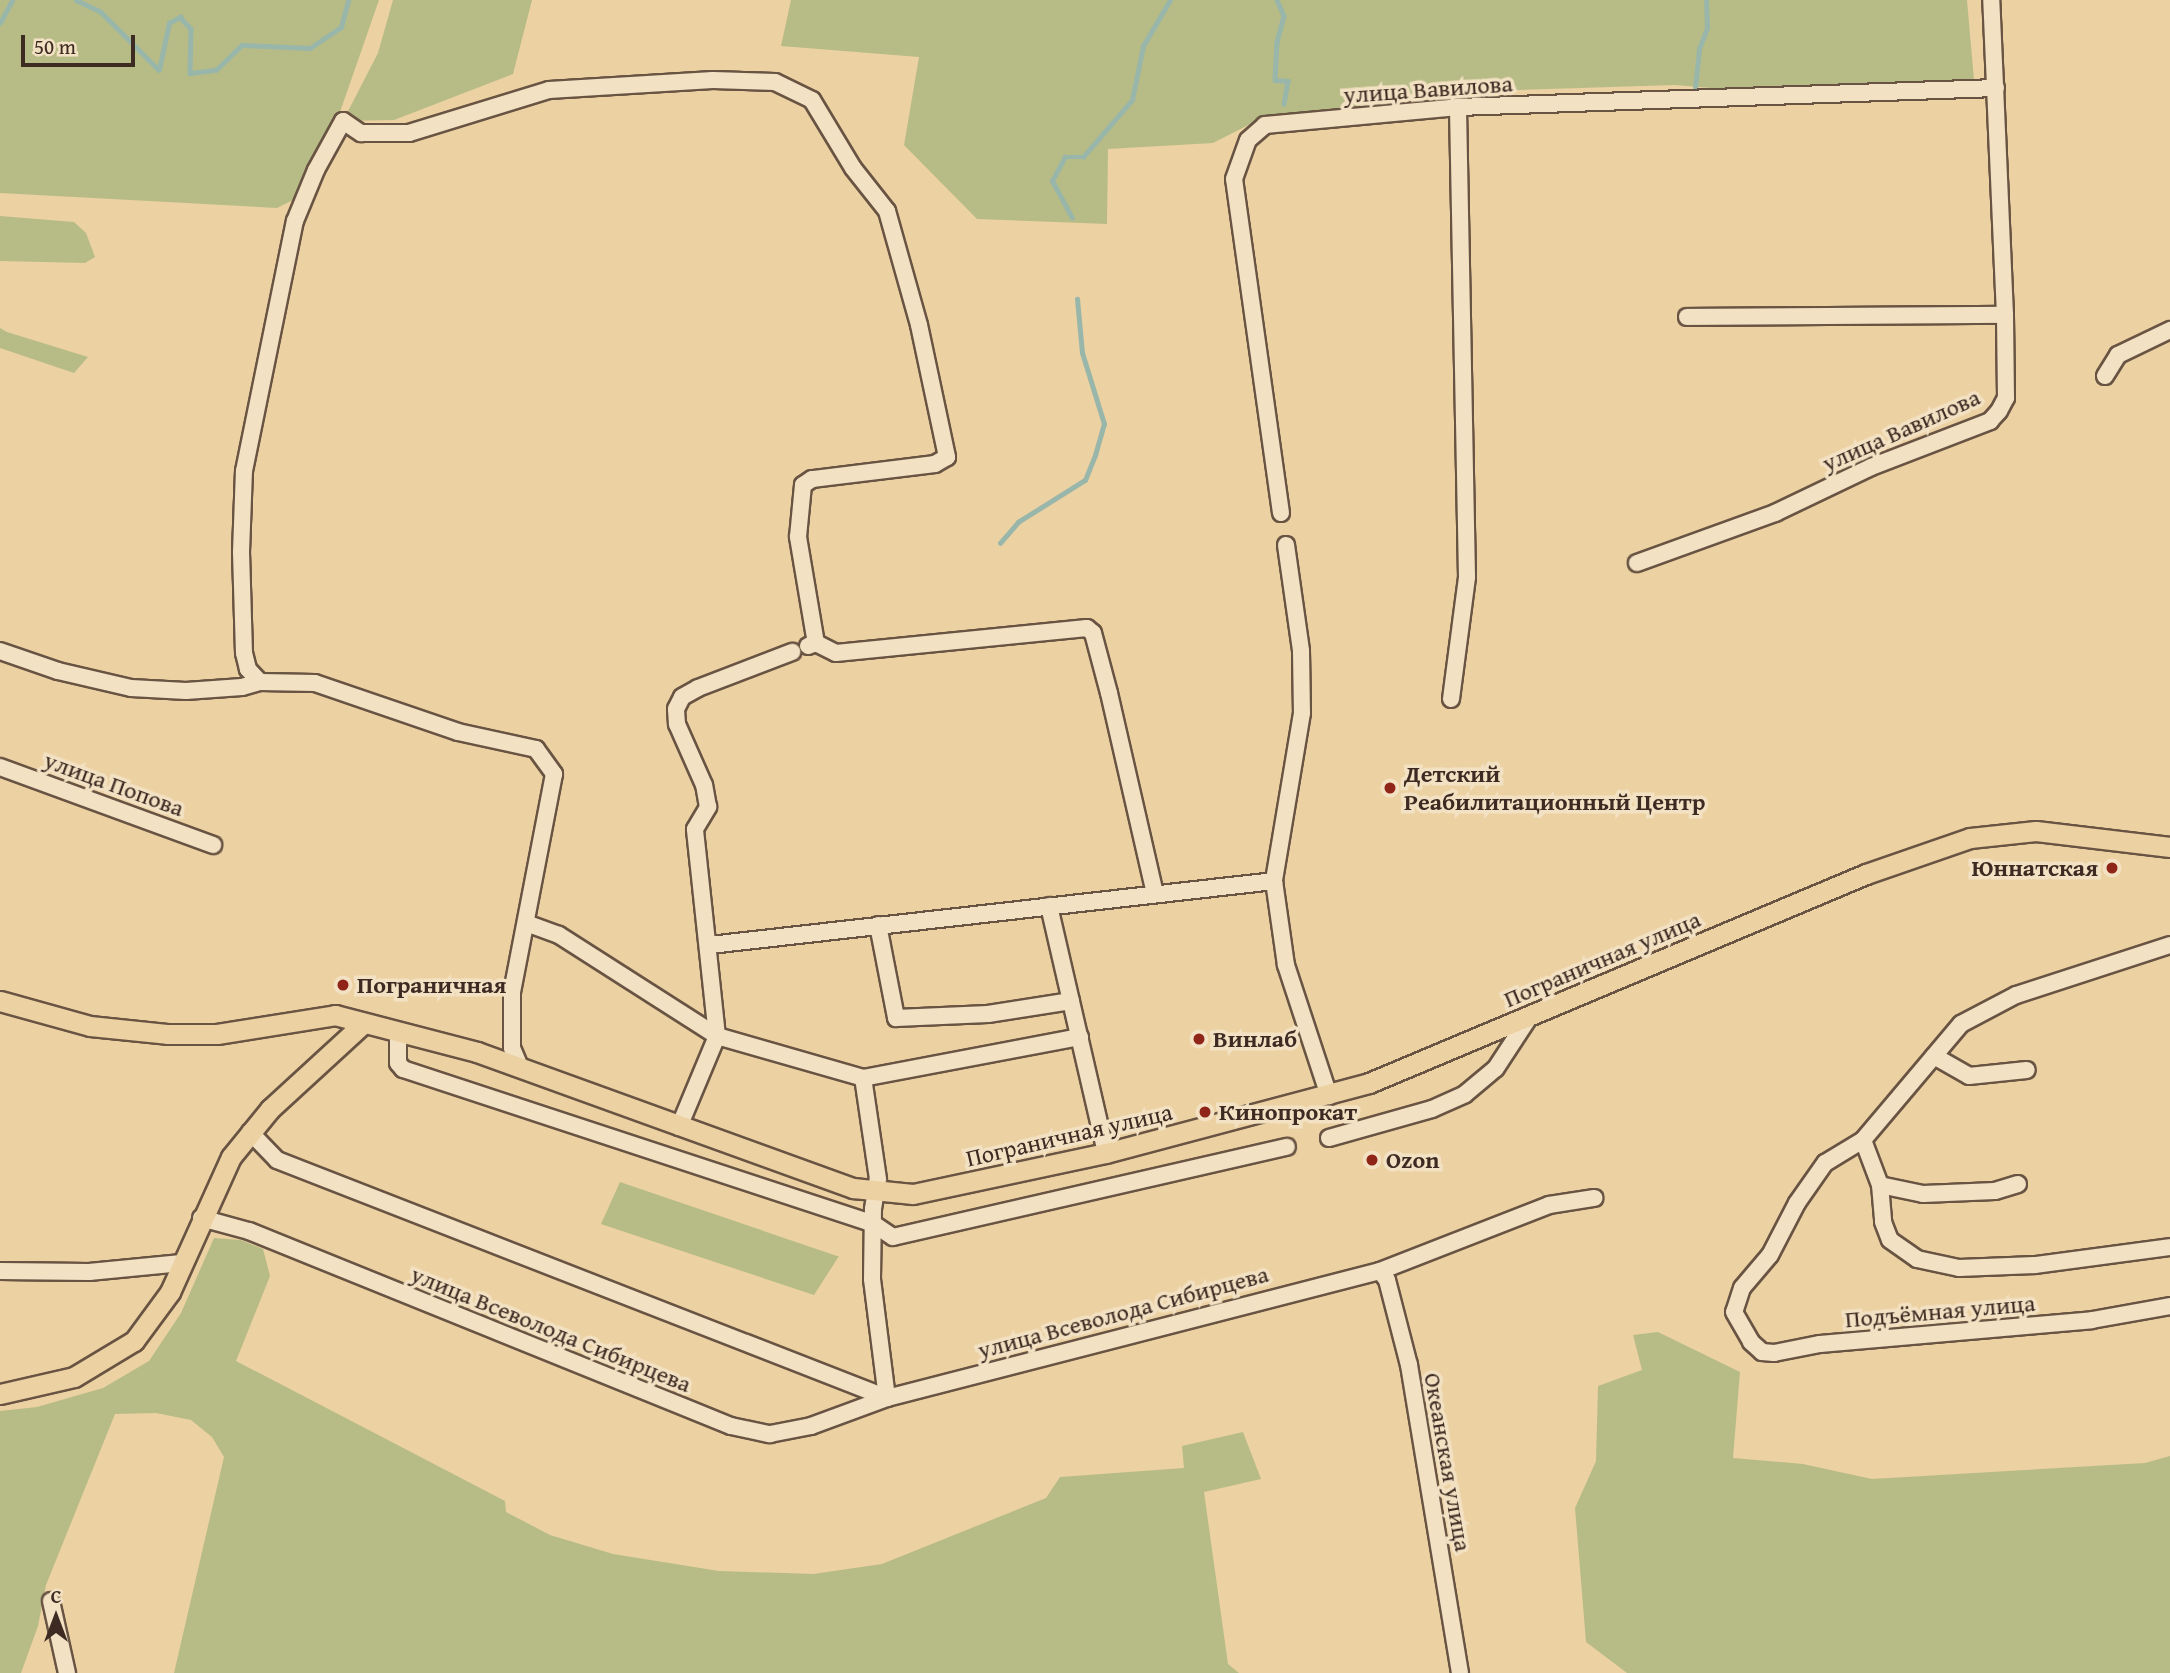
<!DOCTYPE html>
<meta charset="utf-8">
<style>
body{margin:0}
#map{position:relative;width:2170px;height:1673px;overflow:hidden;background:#ecd1a2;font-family:"Gentium Book Plus",serif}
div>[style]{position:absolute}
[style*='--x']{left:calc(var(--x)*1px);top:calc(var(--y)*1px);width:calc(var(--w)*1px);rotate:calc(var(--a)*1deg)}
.green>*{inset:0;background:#b7bc86}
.stream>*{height:4.5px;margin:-2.25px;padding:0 2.25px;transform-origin:2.25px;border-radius:2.25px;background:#99b6aa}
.roads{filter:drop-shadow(2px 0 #695443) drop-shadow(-2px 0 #695443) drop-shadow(0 2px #695443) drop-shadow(0 -2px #695443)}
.minor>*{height:16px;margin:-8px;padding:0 8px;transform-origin:8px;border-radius:8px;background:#f3e1c3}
.major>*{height:19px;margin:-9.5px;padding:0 9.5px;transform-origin:9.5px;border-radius:9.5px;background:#ecd1a2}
.dots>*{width:19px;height:19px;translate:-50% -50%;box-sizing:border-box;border:4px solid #f3e1c3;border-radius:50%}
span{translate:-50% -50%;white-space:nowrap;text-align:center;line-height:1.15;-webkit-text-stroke:7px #f3e1c3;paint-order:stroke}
.street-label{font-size:24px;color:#3d2b23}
.poi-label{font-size:24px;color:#3d2b23;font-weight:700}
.left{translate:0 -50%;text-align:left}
.right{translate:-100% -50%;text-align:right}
.north{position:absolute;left:21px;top:1582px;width:70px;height:70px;-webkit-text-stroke:5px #f3e1c3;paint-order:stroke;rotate:0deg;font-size:19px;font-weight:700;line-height:28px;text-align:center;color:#3d2b23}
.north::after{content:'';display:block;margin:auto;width:24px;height:32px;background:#3d2b23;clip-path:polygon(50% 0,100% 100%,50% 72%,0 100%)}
.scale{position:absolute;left:21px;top:35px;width:114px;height:32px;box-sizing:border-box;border:4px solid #3d2b23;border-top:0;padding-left:9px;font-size:21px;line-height:24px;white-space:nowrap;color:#3d2b23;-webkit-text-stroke:5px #f3e1c3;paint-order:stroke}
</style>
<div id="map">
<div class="green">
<div style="clip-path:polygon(0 0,379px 0,340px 112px,295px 199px,277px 208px,0 193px)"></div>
<div style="clip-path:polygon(393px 0,532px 0,513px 74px,394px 120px,343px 121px,378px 53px)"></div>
<div style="clip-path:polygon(791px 0,1967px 0,1974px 80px,1735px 90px,1675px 85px,1489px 91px,1264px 117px,1213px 143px,1108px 149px,1107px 224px,977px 219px,904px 145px,919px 57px,781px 46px)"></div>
<div style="clip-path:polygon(0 216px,74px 222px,86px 233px,95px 257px,85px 263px,0 261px)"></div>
<div style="clip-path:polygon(0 328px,7px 332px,88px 357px,74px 373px,0 348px)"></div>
<div style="clip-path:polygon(620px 1182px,837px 1256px,839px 1256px,814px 1295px,601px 1224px)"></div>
<div style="clip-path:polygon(214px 1238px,241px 1240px,263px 1249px,270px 1276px,236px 1361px,505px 1501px,506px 1512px,550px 1535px,613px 1554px,719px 1571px,813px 1574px,882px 1564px,1046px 1498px,1060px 1477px,1184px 1468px,1182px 1446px,1243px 1432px,1261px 1479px,1204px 1492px,1228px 1664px,1239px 1673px,174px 1673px,224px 1457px,212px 1437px,191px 1420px,156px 1413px,115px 1414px,46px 1585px,38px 1626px,21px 1673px,0 1673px,0 1411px,37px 1407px,103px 1388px,149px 1361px,181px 1313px)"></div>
<div style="clip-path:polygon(1658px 1332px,1740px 1372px,1733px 1458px,1803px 1464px,1872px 1479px,2145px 1463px,2170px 1456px,2170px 1673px,1627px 1673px,1586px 1642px,1575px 1508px,1596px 1461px,1598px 1386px,1642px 1370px,1633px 1335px)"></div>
</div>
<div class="stream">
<div style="--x:76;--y:0;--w:26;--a:25"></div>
<div style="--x:100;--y:11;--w:83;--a:45"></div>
<div style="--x:159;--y:70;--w:48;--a:-78"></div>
<div style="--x:169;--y:23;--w:13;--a:-29"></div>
<div style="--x:180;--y:17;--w:16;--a:47"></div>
<div style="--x:191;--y:29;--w:44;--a:91.3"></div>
<div style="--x:190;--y:73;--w:26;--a:-7"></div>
<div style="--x:216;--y:70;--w:36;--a:-44"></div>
<div style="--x:242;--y:45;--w:68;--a:2.5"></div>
<div style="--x:310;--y:48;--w:37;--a:-34"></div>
<div style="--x:341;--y:27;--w:28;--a:-75"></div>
<div style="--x:1277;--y:0;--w:17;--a:66"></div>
<div style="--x:1284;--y:16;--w:27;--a:105"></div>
<div style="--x:1277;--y:42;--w:38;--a:93"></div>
<div style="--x:1275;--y:80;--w:13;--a:4"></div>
<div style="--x:1288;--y:81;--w:23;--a:100"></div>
<div style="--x:0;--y:23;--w:26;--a:-62"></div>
<div style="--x:1695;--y:88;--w:39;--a:-84"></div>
<div style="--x:1699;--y:49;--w:22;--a:-69"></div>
<div style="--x:1707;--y:28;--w:28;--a:-92"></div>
<div style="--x:1072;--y:218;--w:42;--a:-118.4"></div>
<div style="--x:1052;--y:181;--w:27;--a:-62"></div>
<div style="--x:1065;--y:157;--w:18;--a:0"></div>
<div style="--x:1083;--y:157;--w:75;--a:-49.3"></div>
<div style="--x:1132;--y:100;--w:55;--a:-78.5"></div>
<div style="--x:1143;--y:46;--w:53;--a:-59.6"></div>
<div style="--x:1000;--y:543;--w:28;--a:-49"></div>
<div style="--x:1018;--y:522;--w:79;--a:-32.1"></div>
<div style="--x:1085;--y:480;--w:27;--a:-68"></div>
<div style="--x:1095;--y:455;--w:32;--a:-74"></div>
<div style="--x:1104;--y:424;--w:74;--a:-107.2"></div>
<div style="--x:1082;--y:353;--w:54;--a:-95.3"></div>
</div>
<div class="roads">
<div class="minor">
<div style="--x:1687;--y:317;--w:318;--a:-0.4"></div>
<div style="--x:2105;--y:376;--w:25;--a:-58"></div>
<div style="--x:2118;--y:355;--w:58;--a:-25.7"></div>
<div style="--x:1281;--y:513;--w:337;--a:-98"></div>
<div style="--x:1234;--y:179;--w:41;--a:-70.3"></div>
<div style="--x:1248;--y:140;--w:23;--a:-41"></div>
<div style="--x:1265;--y:125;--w:194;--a:-5.3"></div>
<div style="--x:1458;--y:107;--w:538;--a:-2.02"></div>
<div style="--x:1286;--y:545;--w:107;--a:81.9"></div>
<div style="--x:1301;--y:651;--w:62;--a:89.1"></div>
<div style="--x:1302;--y:713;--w:170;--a:99.5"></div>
<div style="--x:1274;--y:881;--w:85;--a:81.9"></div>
<div style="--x:1286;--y:965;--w:138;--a:71.8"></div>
<div style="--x:1637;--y:563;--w:147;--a:-19.9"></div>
<div style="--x:1775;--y:513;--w:106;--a:-25.6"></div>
<div style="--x:1871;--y:467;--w:128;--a:-21.1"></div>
<div style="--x:1990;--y:421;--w:13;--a:-48"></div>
<div style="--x:1999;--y:411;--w:15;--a:-62"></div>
<div style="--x:2006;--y:398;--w:83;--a:-90.7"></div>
<div style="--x:2005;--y:315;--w:315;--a:-92.5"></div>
<div style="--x:808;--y:646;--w:9;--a:-21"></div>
<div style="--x:816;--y:643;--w:22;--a:27"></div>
<div style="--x:836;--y:653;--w:252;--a:-5.7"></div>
<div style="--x:1087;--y:628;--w:8;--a:40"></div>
<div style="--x:1093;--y:633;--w:62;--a:75.1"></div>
<div style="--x:1109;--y:693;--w:206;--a:77.1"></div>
<div style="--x:0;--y:651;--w:61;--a:19"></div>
<div style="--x:58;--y:671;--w:75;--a:13.1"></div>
<div style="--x:131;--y:688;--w:55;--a:3.1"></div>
<div style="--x:186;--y:691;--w:56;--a:-4.1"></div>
<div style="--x:242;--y:687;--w:19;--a:-16"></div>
<div style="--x:260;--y:682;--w:55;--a:1"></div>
<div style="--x:315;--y:683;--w:151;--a:18.9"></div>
<div style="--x:458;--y:732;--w:80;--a:12.3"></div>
<div style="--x:536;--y:749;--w:31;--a:54"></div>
<div style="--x:554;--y:774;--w:223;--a:100.9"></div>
<div style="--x:512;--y:993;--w:55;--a:90"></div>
<div style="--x:512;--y:1048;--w:21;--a:67"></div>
<div style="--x:260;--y:682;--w:18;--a:-133"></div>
<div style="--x:248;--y:669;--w:16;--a:-104"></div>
<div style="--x:244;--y:653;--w:101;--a:-91.7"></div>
<div style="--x:241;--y:552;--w:81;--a:-87.9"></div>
<div style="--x:244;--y:471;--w:255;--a:-78.5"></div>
<div style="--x:295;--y:221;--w:55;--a:-67.6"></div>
<div style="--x:316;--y:170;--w:56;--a:-61.1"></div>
<div style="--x:343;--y:121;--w:22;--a:34"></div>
<div style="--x:361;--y:133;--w:48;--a:0"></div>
<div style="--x:409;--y:133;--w:146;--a:-17.1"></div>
<div style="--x:549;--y:90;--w:164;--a:-3.5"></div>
<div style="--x:713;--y:80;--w:62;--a:1.8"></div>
<div style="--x:775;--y:82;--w:41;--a:25.9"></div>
<div style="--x:812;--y:100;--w:79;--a:58.9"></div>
<div style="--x:853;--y:168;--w:55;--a:51.7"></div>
<div style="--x:887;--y:211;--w:118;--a:74.3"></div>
<div style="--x:919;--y:325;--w:135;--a:78"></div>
<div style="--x:947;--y:457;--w:14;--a:150"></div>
<div style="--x:935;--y:464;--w:124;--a:173"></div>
<div style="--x:812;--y:479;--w:11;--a:146"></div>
<div style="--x:803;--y:485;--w:52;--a:95.5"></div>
<div style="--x:798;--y:537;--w:108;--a:80.4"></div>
<div style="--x:1451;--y:699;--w:123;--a:-82.5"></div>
<div style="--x:1467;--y:577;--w:470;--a:-91.1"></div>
<div style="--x:0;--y:767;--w:227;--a:20.1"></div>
<div style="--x:1049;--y:906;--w:253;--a:77"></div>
<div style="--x:526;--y:923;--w:35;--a:20"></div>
<div style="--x:559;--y:935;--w:188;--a:32.6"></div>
<div style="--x:717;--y:1036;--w:152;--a:16"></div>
<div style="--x:863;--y:1078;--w:221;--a:-10.7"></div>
<div style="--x:878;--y:925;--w:95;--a:79"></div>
<div style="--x:896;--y:1018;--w:92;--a:-2.5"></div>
<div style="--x:988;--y:1014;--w:84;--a:-8.9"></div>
<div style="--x:710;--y:945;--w:568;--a:-6.47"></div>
<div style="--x:2170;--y:945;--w:162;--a:162"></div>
<div style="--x:2016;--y:995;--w:62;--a:152.2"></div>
<div style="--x:1961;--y:1024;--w:152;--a:130.2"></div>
<div style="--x:1863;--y:1140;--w:44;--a:148.8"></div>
<div style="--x:1825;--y:1163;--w:49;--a:125"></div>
<div style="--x:1797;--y:1203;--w:59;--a:117.4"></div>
<div style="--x:1770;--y:1255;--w:43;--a:130.3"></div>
<div style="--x:1742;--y:1288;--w:25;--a:108"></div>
<div style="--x:1734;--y:1312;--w:34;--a:60"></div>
<div style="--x:1751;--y:1342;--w:15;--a:42"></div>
<div style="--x:1762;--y:1352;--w:12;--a:5"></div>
<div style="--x:1774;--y:1353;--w:47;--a:-11.1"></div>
<div style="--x:1820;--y:1344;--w:273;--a:-5"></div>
<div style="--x:2092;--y:1320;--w:79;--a:-10.2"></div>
<div style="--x:398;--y:1031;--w:32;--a:90"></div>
<div style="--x:398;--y:1063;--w:8;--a:50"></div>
<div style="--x:403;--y:1069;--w:494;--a:18.2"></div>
<div style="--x:872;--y:1223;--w:25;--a:34"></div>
<div style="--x:893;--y:1237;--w:404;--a:-12.9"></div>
<div style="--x:1934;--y:1056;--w:40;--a:29.7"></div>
<div style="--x:1969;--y:1076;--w:58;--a:-5.9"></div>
<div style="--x:679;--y:1127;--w:99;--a:-67.3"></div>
<div style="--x:717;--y:1036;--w:208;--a:-96.1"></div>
<div style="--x:695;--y:829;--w:26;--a:-59"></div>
<div style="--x:708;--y:807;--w:22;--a:-100"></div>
<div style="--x:704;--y:785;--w:67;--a:-113.9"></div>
<div style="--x:677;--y:724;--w:15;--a:-94"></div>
<div style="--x:676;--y:709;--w:13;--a:-63"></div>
<div style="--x:682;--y:697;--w:18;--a:-29"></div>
<div style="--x:698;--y:688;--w:101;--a:-21"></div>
<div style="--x:250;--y:1132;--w:39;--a:46"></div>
<div style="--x:277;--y:1160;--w:655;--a:21.31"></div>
<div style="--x:887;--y:1398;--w:120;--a:-97.2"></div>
<div style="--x:872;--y:1279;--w:70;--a:-89.2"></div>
<div style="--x:873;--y:1209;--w:30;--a:-81"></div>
<div style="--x:878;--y:1179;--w:102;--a:-98.4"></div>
<div style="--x:1329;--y:1138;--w:107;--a:-15.7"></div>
<div style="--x:1432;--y:1109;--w:36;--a:-24"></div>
<div style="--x:1465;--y:1094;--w:40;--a:-40"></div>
<div style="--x:1496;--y:1068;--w:62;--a:-56.8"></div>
<div style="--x:1863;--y:1140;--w:48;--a:69.3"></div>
<div style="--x:1880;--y:1185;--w:37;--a:85"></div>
<div style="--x:1883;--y:1222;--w:19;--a:69"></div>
<div style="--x:1890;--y:1240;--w:33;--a:35"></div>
<div style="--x:1917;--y:1259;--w:43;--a:12.1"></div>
<div style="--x:1959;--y:1268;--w:76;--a:-2.3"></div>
<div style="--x:2035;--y:1265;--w:136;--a:-7.6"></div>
<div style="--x:1880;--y:1185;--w:44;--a:11.8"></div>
<div style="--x:1923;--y:1194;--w:72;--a:-2.4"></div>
<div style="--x:1995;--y:1191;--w:24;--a:-17"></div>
<div style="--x:201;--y:1218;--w:50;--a:15.2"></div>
<div style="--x:249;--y:1231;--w:520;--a:22.03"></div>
<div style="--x:731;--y:1426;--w:40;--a:12"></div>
<div style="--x:770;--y:1434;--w:42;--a:-11"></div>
<div style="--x:811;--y:1426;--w:81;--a:-20.2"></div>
<div style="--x:887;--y:1398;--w:509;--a:-14.45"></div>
<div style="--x:1380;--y:1271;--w:11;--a:52"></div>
<div style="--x:1387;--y:1280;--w:88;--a:75.5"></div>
<div style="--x:1409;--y:1365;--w:312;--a:80.6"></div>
<div style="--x:0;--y:1271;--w:89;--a:0.6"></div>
<div style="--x:89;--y:1272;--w:93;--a:-5.5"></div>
<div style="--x:1380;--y:1271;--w:181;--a:-21.3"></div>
<div style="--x:1549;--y:1205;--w:46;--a:-8.8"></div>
<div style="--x:51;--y:1601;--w:74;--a:77.5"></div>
</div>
<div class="major">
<div style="--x:0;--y:1001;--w:93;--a:15.5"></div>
<div style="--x:90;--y:1026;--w:77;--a:5.9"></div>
<div style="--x:167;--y:1034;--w:50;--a:0"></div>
<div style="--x:217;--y:1034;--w:120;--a:-9.1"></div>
<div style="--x:335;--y:1015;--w:147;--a:14.6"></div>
<div style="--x:477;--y:1052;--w:400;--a:19.9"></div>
<div style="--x:853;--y:1188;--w:60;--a:5.7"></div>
<div style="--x:913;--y:1194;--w:197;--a:-12"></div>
<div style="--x:1106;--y:1153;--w:272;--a:-14.9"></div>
<div style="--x:1369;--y:1083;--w:539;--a:-22.81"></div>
<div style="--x:1866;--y:874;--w:110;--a:-19.1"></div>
<div style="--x:1970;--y:838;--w:66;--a:-6.1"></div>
<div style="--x:2036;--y:831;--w:135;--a:6.8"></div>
<div style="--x:0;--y:1394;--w:76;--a:-12.9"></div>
<div style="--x:74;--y:1377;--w:70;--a:-31"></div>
<div style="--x:134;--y:1341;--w:61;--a:-53.7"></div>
<div style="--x:170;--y:1292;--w:148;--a:-65.7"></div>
<div style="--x:231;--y:1157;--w:62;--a:-50.9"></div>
<div style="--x:270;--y:1109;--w:127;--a:-42.5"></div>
</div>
</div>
<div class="dots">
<div style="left:1390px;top:788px;background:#8f2418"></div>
<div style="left:2112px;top:868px;background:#8f2418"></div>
<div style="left:343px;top:985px;background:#8f2418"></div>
<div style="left:1199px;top:1039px;background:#8f2418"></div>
<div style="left:1205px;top:1112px;background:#8f2418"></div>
<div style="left:1372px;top:1160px;background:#8f2418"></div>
</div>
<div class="street-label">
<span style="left:1428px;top:89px;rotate:-4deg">улица Вавилова</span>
<span style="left:1901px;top:430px;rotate:-24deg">улица Вавилова</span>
<span style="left:114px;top:784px;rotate:20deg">улица Попова</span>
<span style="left:1602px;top:959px;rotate:-23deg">Пограничная улица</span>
<span style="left:1069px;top:1135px;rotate:-13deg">Пограничная улица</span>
<span style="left:1940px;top:1311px;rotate:-5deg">Подъёмная улица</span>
<span style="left:1123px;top:1312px;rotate:-15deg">улица Всеволода Сибирцева</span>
<span style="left:551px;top:1329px;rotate:22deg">улица Всеволода Сибирцева</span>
<span style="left:1448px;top:1462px;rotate:80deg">Океанская улица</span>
</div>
<div class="poi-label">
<span class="left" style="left:1404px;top:788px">Детский<br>Реабилитационный Центр</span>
<span class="right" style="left:2098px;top:868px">Юннатская</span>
<span class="left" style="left:357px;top:985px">Пограничная</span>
<span class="left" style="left:1213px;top:1039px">Винлаб</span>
<span class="left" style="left:1219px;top:1112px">Кинопрокат</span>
<span class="left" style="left:1386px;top:1160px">Ozon</span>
</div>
<div class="north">С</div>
<div class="scale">50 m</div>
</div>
